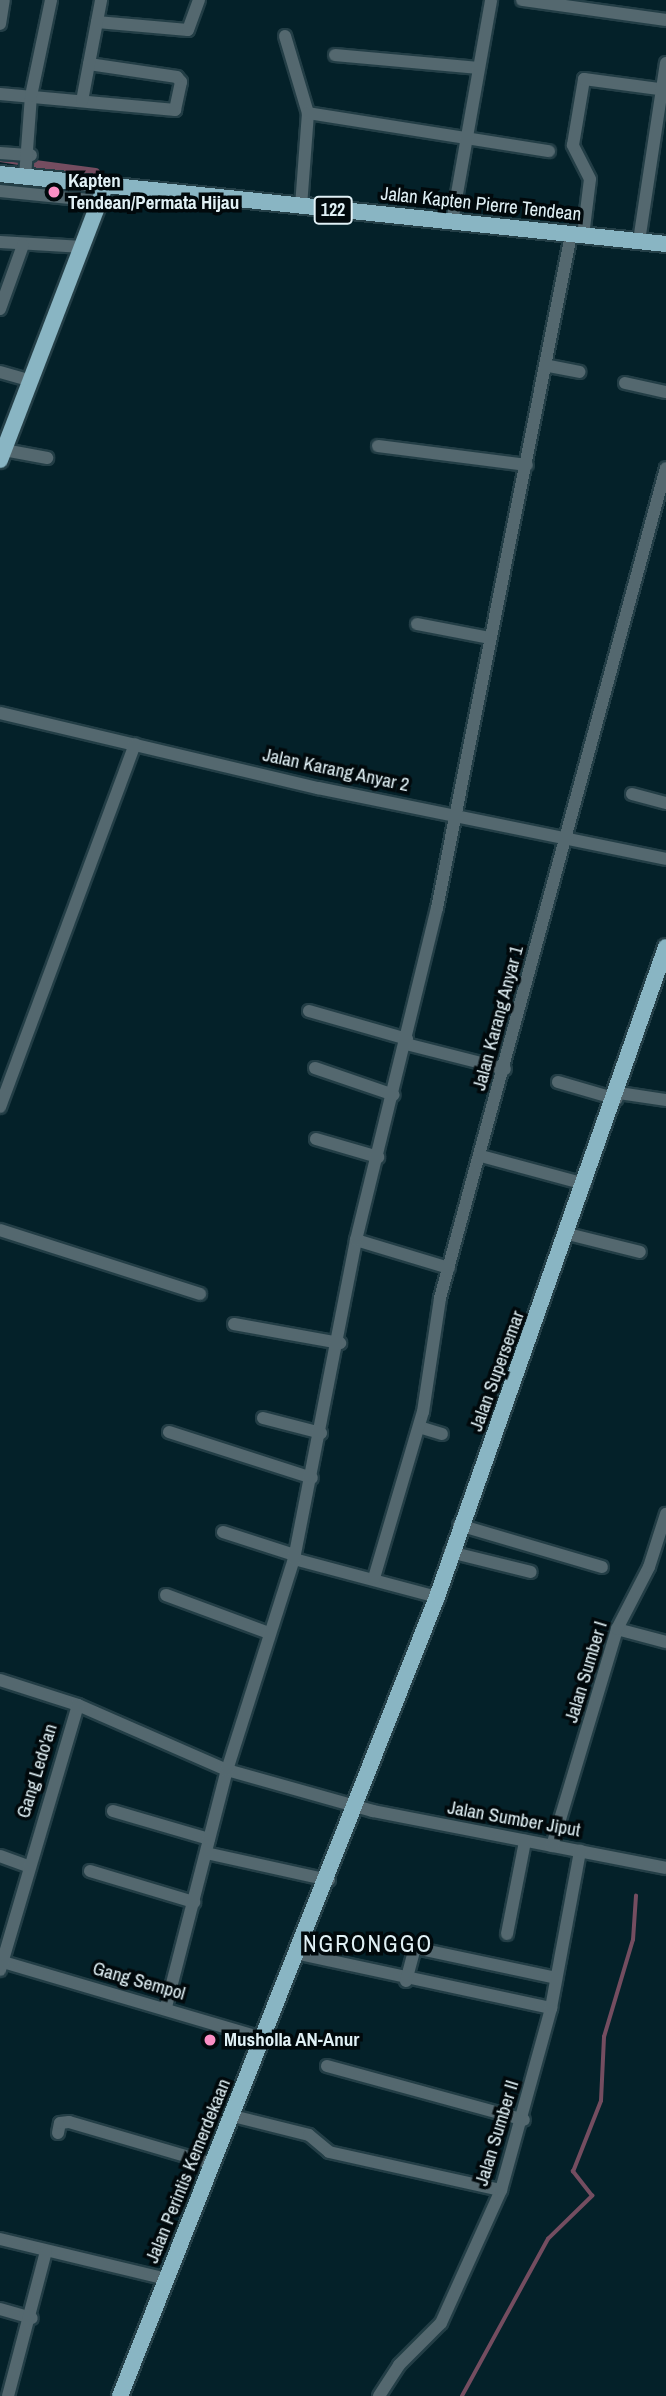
<!DOCTYPE html>
<style>
body{margin:0}
#map{position:relative;width:666px;height:2396px;overflow:hidden;background:#042129;font-family:"Archivo Narrow",sans-serif}
div>[style]{position:absolute}
[style*='--x']{left:calc(var(--x)*1px);top:calc(var(--y)*1px);width:calc(var(--w)*1px);rotate:calc(var(--a)*1deg)}
.stream>*{height:3.5px;margin:-1.75px;padding:0 1.75px;transform-origin:1.75px;border-radius:1.75px;background:#744d60}
.canal>*{height:10px;margin:-5px;padding:0 5px;transform-origin:5px;border-radius:5px;background:#744d60}
.roads{filter:drop-shadow(2px 0 #233e46) drop-shadow(-2px 0 #233e46) drop-shadow(0 2px #233e46) drop-shadow(0 -2px #233e46)}
.minor>*{height:12px;margin:-6px;padding:0 6px;transform-origin:6px;border-radius:6px;background:#54686f}
.major>*{height:16px;margin:-8px;padding:0 8px;transform-origin:8px;border-radius:8px;background:#89b5c3}
.dots>*{width:19px;height:19px;translate:-50% -50%;box-sizing:border-box;border:4px solid #01090c;border-radius:50%}
span{translate:-50% -50%;white-space:nowrap;text-align:center;line-height:1.15;-webkit-text-stroke:7px #01090c;paint-order:stroke}
.shield-label span{padding:2px 5px;background:#01090c;border:2px solid;border-radius:5px;-webkit-text-stroke-width:0}
.shield-label{font-size:18px;color:#e0f0f5;font-weight:700}
.poi-label{font-size:19px;color:#e0f0f5;font-weight:700}
.left{translate:0 -50%;text-align:left}
.street-label{font-size:19px;color:#e0f0f5}
.quarter-label{font-size:23px;color:#e0f0f5;letter-spacing:2px}
</style>
<div id="map">
<div class="stream">
<div style="--x:0;--y:160;--w:20;--a:9"></div>
<div style="--x:462;--y:2396;--w:179;--a:-61.3"></div>
<div style="--x:548;--y:2239;--w:62;--a:-44.3"></div>
<div style="--x:592;--y:2196;--w:31;--a:-128"></div>
<div style="--x:573;--y:2172;--w:76;--a:-68.5"></div>
<div style="--x:601;--y:2101;--w:64;--a:-87.3"></div>
<div style="--x:604;--y:2037;--w:101;--a:-73.4"></div>
<div style="--x:633;--y:1940;--w:44;--a:-86.1"></div>
</div>
<div class="canal">
<div style="--x:35;--y:165;--w:61;--a:7.6"></div>
</div>
<div class="roads">
<div class="minor">
<div style="--x:522;--y:0;--w:145;--a:7.9"></div>
<div style="--x:97;--y:22;--w:91;--a:5"></div>
<div style="--x:188;--y:30;--w:32;--a:-70"></div>
<div style="--x:0;--y:24;--w:24;--a:-81"></div>
<div style="--x:285;--y:36;--w:80;--a:73.4"></div>
<div style="--x:308;--y:113;--w:94;--a:94.3"></div>
<div style="--x:335;--y:55;--w:144;--a:5.2"></div>
<div style="--x:0;--y:94;--w:176;--a:5.2"></div>
<div style="--x:175;--y:110;--w:29;--a:-78"></div>
<div style="--x:181;--y:82;--w:6;--a:-129"></div>
<div style="--x:177;--y:77;--w:89;--a:-171.6"></div>
<div style="--x:82;--y:101;--w:103;--a:-79.3"></div>
<div style="--x:308;--y:113;--w:244;--a:9"></div>
<div style="--x:0;--y:153;--w:31;--a:4"></div>
<div style="--x:25;--y:177;--w:81;--a:-85.8"></div>
<div style="--x:31;--y:96;--w:98;--a:-78.2"></div>
<div style="--x:0;--y:191;--w:100;--a:5.7"></div>
<div style="--x:452;--y:222;--w:225;--a:-80"></div>
<div style="--x:583;--y:236;--w:57;--a:-83"></div>
<div style="--x:590;--y:179;--w:38;--a:-117"></div>
<div style="--x:573;--y:145;--w:67;--a:-80.5"></div>
<div style="--x:584;--y:79;--w:83;--a:7.6"></div>
<div style="--x:639;--y:241;--w:180;--a:-81.4"></div>
<div style="--x:0;--y:242;--w:83;--a:3.4"></div>
<div style="--x:0;--y:309;--w:68;--a:-70.2"></div>
<div style="--x:549;--y:366;--w:31;--a:11"></div>
<div style="--x:0;--y:372;--w:33;--a:16"></div>
<div style="--x:625;--y:383;--w:42;--a:12.4"></div>
<div style="--x:378;--y:446;--w:150;--a:7.3"></div>
<div style="--x:4;--y:450;--w:44;--a:10.5"></div>
<div style="--x:417;--y:624;--w:74;--a:10.9"></div>
<div style="--x:0;--y:713;--w:327;--a:13.3"></div>
<div style="--x:318;--y:788;--w:355;--a:11.5"></div>
<div style="--x:632;--y:794;--w:35;--a:15"></div>
<div style="--x:309;--y:1011;--w:102;--a:15.9"></div>
<div style="--x:406;--y:1044;--w:102;--a:14.2"></div>
<div style="--x:315;--y:1068;--w:83;--a:18.9"></div>
<div style="--x:558;--y:1082;--w:61;--a:16.1"></div>
<div style="--x:619;--y:1093;--w:48;--a:8.5"></div>
<div style="--x:0;--y:1107;--w:387;--a:-69.6"></div>
<div style="--x:316;--y:1139;--w:65;--a:16.2"></div>
<div style="--x:481;--y:1156;--w:108;--a:15.1"></div>
<div style="--x:0;--y:1230;--w:210;--a:17.7"></div>
<div style="--x:568;--y:1234;--w:74;--a:14"></div>
<div style="--x:356;--y:1240;--w:97;--a:16.8"></div>
<div style="--x:234;--y:1324;--w:108;--a:10.2"></div>
<div style="--x:263;--y:1418;--w:60;--a:14.5"></div>
<div style="--x:419;--y:1427;--w:24;--a:17"></div>
<div style="--x:169;--y:1432;--w:150;--a:17.8"></div>
<div style="--x:459;--y:1525;--w:149;--a:16.4"></div>
<div style="--x:223;--y:1532;--w:75;--a:17.9"></div>
<div style="--x:450;--y:1552;--w:83;--a:13.9"></div>
<div style="--x:294;--y:1559;--w:148;--a:14.9"></div>
<div style="--x:374;--y:1578;--w:173;--a:-73.6"></div>
<div style="--x:423;--y:1412;--w:115;--a:-81.5"></div>
<div style="--x:440;--y:1298;--w:860;--a:-74.77"></div>
<div style="--x:166;--y:1595;--w:110;--a:20.3"></div>
<div style="--x:617;--y:1629;--w:51;--a:14.9"></div>
<div style="--x:0;--y:1680;--w:82;--a:17.8"></div>
<div style="--x:78;--y:1705;--w:163;--a:23.6"></div>
<div style="--x:227;--y:1770;--w:152;--a:15.7"></div>
<div style="--x:373;--y:1811;--w:298;--a:11"></div>
<div style="--x:113;--y:1811;--w:100;--a:16.3"></div>
<div style="--x:552;--y:1846;--w:227;--a:-73.3"></div>
<div style="--x:617;--y:1629;--w:70;--a:-62.7"></div>
<div style="--x:649;--y:1567;--w:56;--a:-72.2"></div>
<div style="--x:206;--y:1853;--w:126;--a:12.4"></div>
<div style="--x:0;--y:1856;--w:30;--a:20"></div>
<div style="--x:90;--y:1871;--w:109;--a:16.6"></div>
<div style="--x:507;--y:1934;--w:95;--a:-79"></div>
<div style="--x:299;--y:1954;--w:258;--a:12.1"></div>
<div style="--x:0;--y:1961;--w:276;--a:16.4"></div>
<div style="--x:0;--y:1970;--w:276;--a:-73.6"></div>
<div style="--x:406;--y:1981;--w:34;--a:-75"></div>
<div style="--x:415;--y:1948;--w:144;--a:12"></div>
<div style="--x:166;--y:2007;--w:245;--a:-75.6"></div>
<div style="--x:227;--y:1770;--w:221;--a:-72.4"></div>
<div style="--x:294;--y:1559;--w:325;--a:-79"></div>
<div style="--x:356;--y:1240;--w:342;--a:-76.3"></div>
<div style="--x:437;--y:908;--w:686;--a:-78.74"></div>
<div style="--x:327;--y:2066;--w:204;--a:15.3"></div>
<div style="--x:233;--y:2116;--w:78;--a:14"></div>
<div style="--x:309;--y:2135;--w:26;--a:40"></div>
<div style="--x:329;--y:2152;--w:176;--a:12.5"></div>
<div style="--x:58;--y:2133;--w:10;--a:-79"></div>
<div style="--x:60;--y:2123;--w:9;--a:-6"></div>
<div style="--x:69;--y:2122;--w:150;--a:16.3"></div>
<div style="--x:0;--y:2239;--w:172;--a:13.5"></div>
<div style="--x:0;--y:2309;--w:33;--a:16"></div>
<div style="--x:8;--y:2396;--w:150;--a:-75.3"></div>
<div style="--x:379;--y:2396;--w:37;--a:-57"></div>
<div style="--x:399;--y:2365;--w:59;--a:-45"></div>
<div style="--x:441;--y:2323;--w:146;--a:-65.7"></div>
<div style="--x:501;--y:2190;--w:189;--a:-74.6"></div>
<div style="--x:551;--y:2008;--w:160;--a:-79.5"></div>
</div>
<div class="major">
<div style="--x:0;--y:174;--w:670;--a:6"></div>
<div style="--x:0;--y:460;--w:292;--a:-69"></div>
<div style="--x:120;--y:2396;--w:860;--a:-68.36"></div>
<div style="--x:437;--y:1597;--w:689;--a:-70.59"></div>
</div>
</div>
<div class="dots">
<div style="left:54px;top:192px;background:#fb8fc5"></div>
<div style="left:210px;top:2040px;background:#fb8fc5"></div>
</div>
<div class="shield-label">
<span style="left:333px;top:210px">122</span>
</div>
<div class="poi-label">
<span class="left" style="left:68px;top:192px">Kapten<br>Tendean/Permata Hijau</span>
<span class="left" style="left:224px;top:2040px">Musholla AN-Anur</span>
</div>
<div class="street-label">
<span style="left:481px;top:204px;rotate:6deg">Jalan Kapten Pierre Tendean</span>
<span style="left:336px;top:770px;rotate:12deg">Jalan Karang Anyar 2</span>
<span style="left:498px;top:1018px;rotate:-75deg">Jalan Karang Anyar 1</span>
<span style="left:497px;top:1371px;rotate:-70deg">Jalan Supersemar</span>
<span style="left:586px;top:1672px;rotate:-73deg">Jalan Sumber I</span>
<span style="left:37px;top:1771px;rotate:-73deg">Gang Ledo'an</span>
<span style="left:514px;top:1819px;rotate:10deg">Jalan Sumber Jiput</span>
<span style="left:139px;top:1981px;rotate:16deg">Gang Sempol</span>
<span style="left:497px;top:2133px;rotate:-73deg">Jalan Sumber II</span>
<span style="left:188px;top:2171px;rotate:-68deg">Jalan Perintis Kemerdekaan</span>
</div>
<div class="quarter-label">
<span style="left:368px;top:1944px">NGRONGGO</span>
</div>
</div>
